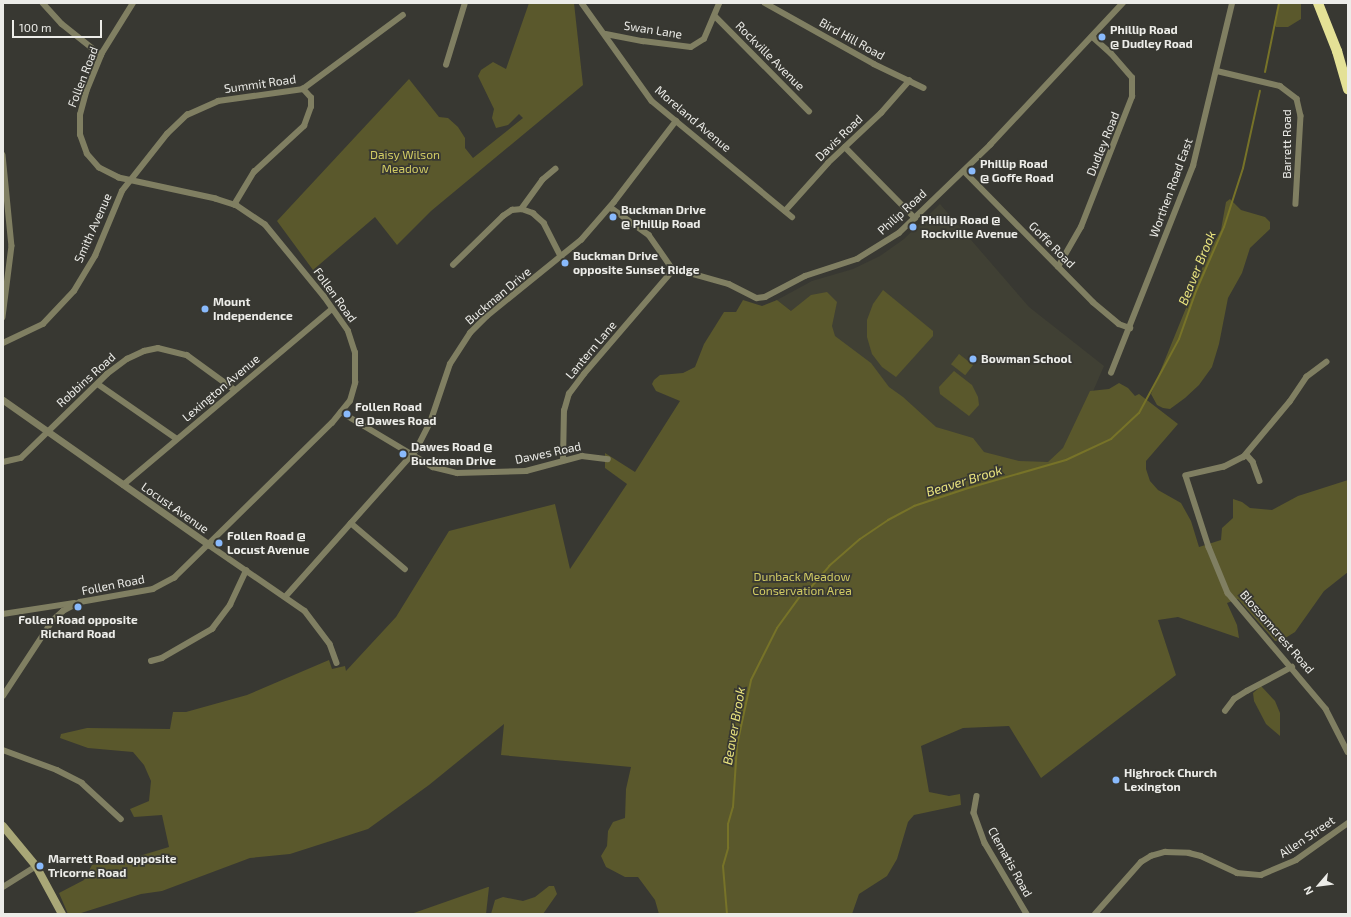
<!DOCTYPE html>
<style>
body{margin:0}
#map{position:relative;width:1351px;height:917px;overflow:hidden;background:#383832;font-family:"Exo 2",sans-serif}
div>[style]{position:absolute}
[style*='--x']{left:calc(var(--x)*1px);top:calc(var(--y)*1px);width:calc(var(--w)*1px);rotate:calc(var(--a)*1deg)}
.built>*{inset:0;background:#404034}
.green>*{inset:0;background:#5a582c;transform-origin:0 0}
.stream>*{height:2px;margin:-1px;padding:0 1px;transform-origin:1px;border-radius:1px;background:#777328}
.minor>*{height:5.5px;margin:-2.75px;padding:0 2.75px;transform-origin:2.75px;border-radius:2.75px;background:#807f62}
.tertiary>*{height:7px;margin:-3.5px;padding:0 3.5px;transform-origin:3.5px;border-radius:3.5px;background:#807f62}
.secondary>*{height:8px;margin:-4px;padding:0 4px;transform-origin:4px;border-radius:4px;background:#a9a777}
.motorway>*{height:10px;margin:-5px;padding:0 5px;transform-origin:5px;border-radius:5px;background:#e4e196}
.dots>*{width:11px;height:11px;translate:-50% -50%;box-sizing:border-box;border:2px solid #383832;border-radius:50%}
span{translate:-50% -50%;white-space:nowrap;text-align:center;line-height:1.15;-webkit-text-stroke:3.5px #383832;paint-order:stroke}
.street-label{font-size:12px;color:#ecece8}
.poi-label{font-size:12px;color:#ecece8;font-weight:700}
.left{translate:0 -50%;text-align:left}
.park-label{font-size:12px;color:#d0ca63}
.water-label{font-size:13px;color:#eae47e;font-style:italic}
.frame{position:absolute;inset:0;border:4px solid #ecece8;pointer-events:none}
.north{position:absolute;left:1299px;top:865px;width:40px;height:40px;-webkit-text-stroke:3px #383832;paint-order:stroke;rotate:242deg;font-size:11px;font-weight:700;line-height:16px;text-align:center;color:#ecece8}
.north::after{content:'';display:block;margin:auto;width:14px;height:18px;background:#ecece8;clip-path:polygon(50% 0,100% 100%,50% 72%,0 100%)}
.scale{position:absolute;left:12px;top:20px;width:90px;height:18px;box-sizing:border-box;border:2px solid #ecece8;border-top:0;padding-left:5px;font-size:12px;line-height:14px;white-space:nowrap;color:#ecece8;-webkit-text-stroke:3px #383832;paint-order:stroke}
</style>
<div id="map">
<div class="built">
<div style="clip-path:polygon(940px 204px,1029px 307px,1104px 366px,1074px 435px,1030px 514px,842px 351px,777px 300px,812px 281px,853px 269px,880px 256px,904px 239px)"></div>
</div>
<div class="green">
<div style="clip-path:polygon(529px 3px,574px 3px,583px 85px,431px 211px,397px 245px,375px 217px,313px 270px,277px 221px,409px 79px,439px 117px,448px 118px,458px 127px,465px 138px,465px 148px,473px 158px,523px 118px,519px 114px,508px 125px,496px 128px,492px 118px,494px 109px,478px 76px,481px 70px,493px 62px,506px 69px)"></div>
<div style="clip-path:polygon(1279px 3px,1301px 3px,1301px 19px,1288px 27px,1276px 27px,1274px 24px)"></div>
<div style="clip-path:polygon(1230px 199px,1241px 210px,1265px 217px,1270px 222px,1270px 229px,1250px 248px,1242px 273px,1228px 298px,1219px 344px,1212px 367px,1199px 385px,1185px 398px,1170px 409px,1163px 408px,1157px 405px,1151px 394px,1208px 254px,1221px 230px,1226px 202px)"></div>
<div style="clip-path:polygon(883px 290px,933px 331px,933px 336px,896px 377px,882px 367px,872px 354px,867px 337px,867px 320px,873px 304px)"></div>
<div style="clip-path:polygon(827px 292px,837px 302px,832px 326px,835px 336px,871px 363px,889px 387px,903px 397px,936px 427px,973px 438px,984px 452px,1019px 461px,1048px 462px,1063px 448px,1090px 391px,1109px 389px,1119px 383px,1128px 388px,1135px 396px,1139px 394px,1178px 424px,1146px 461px,1146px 469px,1150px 481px,1158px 490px,1181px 503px,1191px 521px,1199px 547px,1221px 540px,1222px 528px,1233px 518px,1233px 499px,1242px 502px,1250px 508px,1272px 510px,1298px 496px,1348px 480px,1348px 572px,1324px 591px,1295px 632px,1282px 640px,1275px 641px,1238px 599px,1227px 603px,1237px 625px,1239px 638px,1178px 617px,1158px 620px,1176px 675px,1041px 778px,1009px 726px,963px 728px,921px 746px,929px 792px,949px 796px,960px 794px,961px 805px,914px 815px,908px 822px,897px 859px,887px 876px,859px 894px,852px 914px,659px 914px,655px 900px,638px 877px,625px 877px,606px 867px,601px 856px,607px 846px,608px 831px,613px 822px,625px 818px,626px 789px,631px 767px,501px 755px,504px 724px,429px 785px,368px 829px,290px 854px,250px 858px,162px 891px,141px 894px,78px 914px,68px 914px,59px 893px,84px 880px,92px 865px,104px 860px,126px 860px,169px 847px,162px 815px,134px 817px,130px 809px,149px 801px,151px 781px,144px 765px,133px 752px,88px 748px,60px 738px,61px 734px,87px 728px,170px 729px,173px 712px,186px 712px,247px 695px,329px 660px,332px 669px,345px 666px,346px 671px,396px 617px,449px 531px,555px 504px,570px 569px,627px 484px,605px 468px,605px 453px,635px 472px,680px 401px,656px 391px,652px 384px,654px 380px,660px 375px,683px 373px,695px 367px,704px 344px,724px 312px,736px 312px,743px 300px,762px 306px,777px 300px,791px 311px,811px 295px)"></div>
<div style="left:959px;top:354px;width:18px;height:13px;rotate:38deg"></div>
<div style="clip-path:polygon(954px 371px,972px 385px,978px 397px,979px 405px,969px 416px,940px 394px,939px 387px)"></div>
<div style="clip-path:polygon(1261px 686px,1275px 701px,1280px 713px,1280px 736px,1266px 724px,1254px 701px,1253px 693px)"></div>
<div style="clip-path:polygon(549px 886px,554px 886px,557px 894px,543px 914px,491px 914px,495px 900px,503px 897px,523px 901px,535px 897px)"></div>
<div style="clip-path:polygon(489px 887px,486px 914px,411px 914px,488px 887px)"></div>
</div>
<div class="stream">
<div style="--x:1265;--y:72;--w:70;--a:-78.5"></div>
<div style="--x:727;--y:914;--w:48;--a:-94.8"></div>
<div style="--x:723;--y:866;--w:19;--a:-74"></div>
<div style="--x:728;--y:848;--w:24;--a:-90"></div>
<div style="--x:728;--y:824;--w:18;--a:-74"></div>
<div style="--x:733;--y:807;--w:62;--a:-86.3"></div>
<div style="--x:737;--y:745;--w:66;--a:-77.8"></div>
<div style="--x:751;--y:680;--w:58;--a:-63.4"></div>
<div style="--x:777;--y:628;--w:39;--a:-54"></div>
<div style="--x:800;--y:596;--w:5;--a:-22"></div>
<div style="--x:805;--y:594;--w:37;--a:-49"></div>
<div style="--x:829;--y:566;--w:41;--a:-41.1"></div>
<div style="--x:860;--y:539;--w:34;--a:-34"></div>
<div style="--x:888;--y:520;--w:30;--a:-28"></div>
<div style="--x:914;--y:506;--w:54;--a:-18.4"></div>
<div style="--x:965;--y:489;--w:105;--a:-16"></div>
<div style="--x:1066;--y:460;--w:50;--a:-25"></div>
<div style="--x:1111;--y:439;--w:38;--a:-43"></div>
<div style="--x:1139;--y:413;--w:84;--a:-61.6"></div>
<div style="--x:1179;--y:339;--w:51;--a:-70.5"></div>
<div style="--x:1196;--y:291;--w:70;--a:-66.4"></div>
<div style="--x:1224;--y:227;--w:62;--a:-72.1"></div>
<div style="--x:1243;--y:168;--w:79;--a:-77.6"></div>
</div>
<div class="minor">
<div style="--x:43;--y:3;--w:28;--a:48"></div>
<div style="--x:62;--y:24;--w:50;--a:38.5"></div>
<div style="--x:582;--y:3;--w:120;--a:54.5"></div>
<div style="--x:652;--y:101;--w:182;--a:39.6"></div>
<div style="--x:765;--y:3;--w:125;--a:29.2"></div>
<div style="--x:874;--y:64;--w:55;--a:25.6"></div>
<div style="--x:715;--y:16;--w:134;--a:45.3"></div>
<div style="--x:606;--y:34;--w:38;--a:11"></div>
<div style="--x:643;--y:41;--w:48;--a:7.1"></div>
<div style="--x:691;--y:47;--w:15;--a:-32"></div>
<div style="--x:704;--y:39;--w:39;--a:-67"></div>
<div style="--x:446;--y:65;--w:65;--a:-73"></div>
<div style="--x:1217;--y:71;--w:65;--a:13.4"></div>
<div style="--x:1280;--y:86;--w:21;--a:37"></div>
<div style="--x:1297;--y:99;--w:17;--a:77"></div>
<div style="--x:1301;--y:116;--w:88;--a:93.3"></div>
<div style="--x:845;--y:147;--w:100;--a:45.4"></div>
<div style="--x:3;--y:155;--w:91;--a:84.4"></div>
<div style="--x:12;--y:246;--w:72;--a:97.2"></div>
<div style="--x:556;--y:169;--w:17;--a:140"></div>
<div style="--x:543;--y:180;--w:36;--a:126"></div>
<div style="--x:522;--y:209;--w:12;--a:20"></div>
<div style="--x:533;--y:213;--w:15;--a:42"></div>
<div style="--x:544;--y:223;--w:39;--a:63"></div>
<div style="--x:964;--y:171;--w:184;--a:45.4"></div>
<div style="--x:1093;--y:302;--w:34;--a:40"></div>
<div style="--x:1119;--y:324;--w:12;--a:20"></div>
<div style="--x:234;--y:205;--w:39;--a:-59"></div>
<div style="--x:254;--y:172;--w:68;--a:-42.6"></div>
<div style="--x:304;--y:126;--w:20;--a:-70"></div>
<div style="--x:311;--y:107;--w:9;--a:-90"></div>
<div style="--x:311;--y:98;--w:12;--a:-132"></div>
<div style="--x:610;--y:207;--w:48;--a:35.7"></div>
<div style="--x:649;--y:235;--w:40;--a:55.1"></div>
<div style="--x:672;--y:268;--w:59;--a:15.7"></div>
<div style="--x:729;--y:284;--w:31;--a:27"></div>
<div style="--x:757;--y:298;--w:8;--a:-7"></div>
<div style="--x:765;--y:297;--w:45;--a:-27.7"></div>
<div style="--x:805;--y:276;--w:55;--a:-18.1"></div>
<div style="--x:857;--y:259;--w:49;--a:-31.8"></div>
<div style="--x:899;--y:233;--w:127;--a:-44"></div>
<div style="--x:990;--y:145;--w:195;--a:-46.9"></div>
<div style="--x:785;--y:211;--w:64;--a:-48.1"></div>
<div style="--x:828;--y:163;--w:73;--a:-43.3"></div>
<div style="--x:881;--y:113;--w:43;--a:-48.8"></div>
<div style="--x:453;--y:265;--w:70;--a:-44.4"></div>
<div style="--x:503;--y:216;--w:11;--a:-34"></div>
<div style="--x:512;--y:210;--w:10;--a:-6"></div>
<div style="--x:1058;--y:267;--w:46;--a:-60.1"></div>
<div style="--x:1081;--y:227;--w:140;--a:-68.6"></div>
<div style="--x:1132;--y:97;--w:19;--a:-90"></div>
<div style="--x:1132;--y:78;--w:32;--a:-131"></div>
<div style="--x:1111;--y:54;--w:25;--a:-138"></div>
<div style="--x:3;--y:343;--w:44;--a:-25.4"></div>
<div style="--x:43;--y:324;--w:45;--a:-46.8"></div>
<div style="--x:74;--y:291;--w:41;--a:-59"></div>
<div style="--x:95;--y:256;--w:70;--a:-67.4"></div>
<div style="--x:122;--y:191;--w:73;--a:-51.7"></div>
<div style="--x:167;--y:134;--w:28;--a:-44"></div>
<div style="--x:187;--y:115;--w:34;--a:-24"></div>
<div style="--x:218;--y:101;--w:86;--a:-8"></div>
<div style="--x:303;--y:89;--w:124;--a:-36.5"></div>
<div style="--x:1327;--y:362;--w:25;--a:143"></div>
<div style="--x:1307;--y:377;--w:30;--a:124"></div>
<div style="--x:1290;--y:402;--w:72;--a:129.9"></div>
<div style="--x:1244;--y:457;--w:22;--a:153"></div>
<div style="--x:1224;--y:467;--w:39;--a:167"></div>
<div style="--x:1186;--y:476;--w:75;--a:72.1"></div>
<div style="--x:1209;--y:547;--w:50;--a:67.6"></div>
<div style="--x:1228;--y:593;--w:152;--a:49.8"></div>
<div style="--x:1326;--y:709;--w:48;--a:62.9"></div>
<div style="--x:1111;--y:373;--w:223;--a:-68.4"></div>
<div style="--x:1193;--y:166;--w:168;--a:-76.5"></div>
<div style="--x:98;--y:384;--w:96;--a:34.8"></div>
<div style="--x:341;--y:412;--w:107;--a:30.9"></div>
<div style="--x:433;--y:467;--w:25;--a:14"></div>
<div style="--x:457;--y:473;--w:69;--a:-1.7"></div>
<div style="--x:526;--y:471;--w:58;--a:-15"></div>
<div style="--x:582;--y:456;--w:26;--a:7"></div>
<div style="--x:1247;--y:455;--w:9;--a:49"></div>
<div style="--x:1253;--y:462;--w:20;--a:70"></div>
<div style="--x:563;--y:461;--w:50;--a:-88.9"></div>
<div style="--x:564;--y:411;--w:18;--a:-74"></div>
<div style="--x:569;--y:394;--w:25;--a:-53"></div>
<div style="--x:584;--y:374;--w:138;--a:-49.4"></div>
<div style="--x:3;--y:462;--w:18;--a:-13"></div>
<div style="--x:21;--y:458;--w:120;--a:-44.3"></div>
<div style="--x:107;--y:374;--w:25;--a:-37"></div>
<div style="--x:127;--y:359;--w:19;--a:-25"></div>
<div style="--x:144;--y:351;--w:14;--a:-12"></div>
<div style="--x:158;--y:348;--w:30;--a:14"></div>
<div style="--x:187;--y:355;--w:59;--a:36.1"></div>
<div style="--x:123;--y:485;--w:273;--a:-40.1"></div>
<div style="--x:351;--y:523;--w:71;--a:40.4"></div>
<div style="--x:209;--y:545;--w:116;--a:34.5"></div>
<div style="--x:305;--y:611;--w:41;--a:52.9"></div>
<div style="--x:330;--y:644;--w:20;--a:70"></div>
<div style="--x:286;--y:596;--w:195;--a:-48.3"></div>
<div style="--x:416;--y:450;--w:30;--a:-63"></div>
<div style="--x:430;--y:423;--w:62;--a:-71.3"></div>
<div style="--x:450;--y:364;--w:37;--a:-57"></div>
<div style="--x:470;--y:333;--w:24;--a:-45"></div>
<div style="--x:487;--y:316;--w:121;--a:-39"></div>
<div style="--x:581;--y:240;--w:50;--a:-49"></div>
<div style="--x:614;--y:202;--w:102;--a:-52.6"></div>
<div style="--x:3;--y:614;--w:72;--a:-8.8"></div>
<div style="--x:151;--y:661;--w:11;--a:-15"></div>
<div style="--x:162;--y:658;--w:58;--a:-30.1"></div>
<div style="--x:212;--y:629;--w:30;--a:-53"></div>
<div style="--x:230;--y:605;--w:38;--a:-65"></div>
<div style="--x:3;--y:696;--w:91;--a:-56.7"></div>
<div style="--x:53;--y:620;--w:13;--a:-42"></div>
<div style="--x:63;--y:611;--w:19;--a:-28"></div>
<div style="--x:80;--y:602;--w:74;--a:-10.1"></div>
<div style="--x:153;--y:589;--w:24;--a:-28"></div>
<div style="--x:174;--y:578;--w:221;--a:-44.5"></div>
<div style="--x:332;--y:423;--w:28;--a:-51"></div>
<div style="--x:350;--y:401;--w:19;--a:-74"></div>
<div style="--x:355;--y:383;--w:30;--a:-90"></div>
<div style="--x:355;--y:353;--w:23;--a:-108"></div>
<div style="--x:348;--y:331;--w:42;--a:-125.2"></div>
<div style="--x:324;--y:297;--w:93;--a:-129.3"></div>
<div style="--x:265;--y:225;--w:34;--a:-146"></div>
<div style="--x:237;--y:206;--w:22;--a:-162"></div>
<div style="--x:216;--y:199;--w:99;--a:-167.8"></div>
<div style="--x:119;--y:178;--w:22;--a:-153"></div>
<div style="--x:99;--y:168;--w:18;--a:-131"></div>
<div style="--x:87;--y:154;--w:20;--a:-110"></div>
<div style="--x:80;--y:135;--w:20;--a:-90"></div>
<div style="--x:80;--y:115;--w:24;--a:-75"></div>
<div style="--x:86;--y:92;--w:42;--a:-67.7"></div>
<div style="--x:102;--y:53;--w:59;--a:-58.2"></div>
<div style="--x:1225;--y:711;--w:15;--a:-53"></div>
<div style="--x:1234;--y:699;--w:15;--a:-32"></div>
<div style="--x:1247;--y:691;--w:51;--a:-28.1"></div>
<div style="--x:3;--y:750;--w:58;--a:20.3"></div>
<div style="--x:57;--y:770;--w:28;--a:27"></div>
<div style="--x:82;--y:783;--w:53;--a:42.7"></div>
<div style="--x:977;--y:796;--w:17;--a:100"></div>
<div style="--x:974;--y:813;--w:32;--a:70"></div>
<div style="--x:985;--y:843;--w:82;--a:59.4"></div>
<div style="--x:3;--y:887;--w:39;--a:-32"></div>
<div style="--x:1095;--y:914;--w:69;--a:-48.5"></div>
<div style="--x:1141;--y:862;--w:12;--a:-31"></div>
<div style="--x:1151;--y:856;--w:15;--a:-16"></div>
<div style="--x:1165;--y:852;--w:24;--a:2"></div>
<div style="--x:1189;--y:853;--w:12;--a:14"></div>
<div style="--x:1201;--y:856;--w:40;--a:25"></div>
<div style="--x:1237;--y:873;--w:24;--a:5"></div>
<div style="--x:1261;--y:875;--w:38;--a:-23"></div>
<div style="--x:1296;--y:860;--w:64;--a:-35.4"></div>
</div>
<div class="tertiary">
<div style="--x:3;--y:400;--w:252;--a:35.1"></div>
</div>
<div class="secondary">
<div style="--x:3;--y:826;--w:52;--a:50.5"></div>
<div style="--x:36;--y:866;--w:55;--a:61.6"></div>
</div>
<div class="motorway">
<div style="--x:1318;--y:3;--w:52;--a:68.4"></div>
<div style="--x:1337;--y:51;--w:40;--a:74"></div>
</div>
<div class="dots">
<div style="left:1102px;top:37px;background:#89bafc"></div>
<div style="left:972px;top:171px;background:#89bafc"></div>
<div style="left:613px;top:217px;background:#89bafc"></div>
<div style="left:913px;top:227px;background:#89bafc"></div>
<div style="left:565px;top:263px;background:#89bafc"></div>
<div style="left:205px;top:309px;background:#89bafc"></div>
<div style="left:973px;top:359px;background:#89bafc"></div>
<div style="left:347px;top:414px;background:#89bafc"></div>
<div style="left:403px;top:454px;background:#89bafc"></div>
<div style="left:219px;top:543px;background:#89bafc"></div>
<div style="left:78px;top:607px;background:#89bafc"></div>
<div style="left:1116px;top:780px;background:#89bafc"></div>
<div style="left:40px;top:866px;background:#89bafc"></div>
</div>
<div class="street-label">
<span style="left:653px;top:30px;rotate:9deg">Swan Lane</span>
<span style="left:852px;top:39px;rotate:29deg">Bird Hill Road</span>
<span style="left:770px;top:56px;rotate:45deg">Rockville Avenue</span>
<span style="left:83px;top:77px;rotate:-69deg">Follen Road</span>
<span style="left:260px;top:84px;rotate:-8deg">Summit Road</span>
<span style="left:693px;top:119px;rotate:40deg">Moreland Avenue</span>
<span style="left:839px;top:138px;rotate:-44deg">Davis Road</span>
<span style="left:1103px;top:144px;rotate:-68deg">Dudley Road</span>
<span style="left:1287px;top:144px;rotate:-90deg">Barrett Road</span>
<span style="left:1171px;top:188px;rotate:-70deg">Worthen Road East</span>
<span style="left:902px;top:212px;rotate:-42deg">Philip Road</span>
<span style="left:93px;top:228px;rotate:-66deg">Smith Avenue</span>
<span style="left:1052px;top:245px;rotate:45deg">Goffe Road</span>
<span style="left:335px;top:295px;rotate:54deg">Follen Road</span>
<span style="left:498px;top:296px;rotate:-40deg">Buckman Drive</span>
<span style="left:591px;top:350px;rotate:-50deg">Lantern Lane</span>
<span style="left:86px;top:380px;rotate:-42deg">Robbins Road</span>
<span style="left:221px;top:388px;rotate:-40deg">Lexington Avenue</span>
<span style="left:548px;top:453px;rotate:-12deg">Dawes Road</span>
<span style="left:175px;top:508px;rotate:35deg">Locust Avenue</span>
<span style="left:113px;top:585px;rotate:-11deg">Follen Road</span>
<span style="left:1277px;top:632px;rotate:49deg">Blossomcrest Road</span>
<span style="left:1307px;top:837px;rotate:-34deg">Allen Street</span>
<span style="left:1010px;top:862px;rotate:61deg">Clematis Road</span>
</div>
<div class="poi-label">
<span class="left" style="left:1110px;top:37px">Phillip Road<br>@ Dudley Road</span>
<span class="left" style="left:980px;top:171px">Phillip Road<br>@ Goffe Road</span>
<span class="left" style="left:621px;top:217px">Buckman Drive<br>@ Phillip Road</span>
<span class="left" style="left:921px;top:227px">Phillip Road @<br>Rockville Avenue</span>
<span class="left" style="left:573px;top:263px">Buckman Drive<br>opposite Sunset Ridge</span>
<span class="left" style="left:213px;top:309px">Mount<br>Independence</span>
<span class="left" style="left:981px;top:359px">Bowman School</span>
<span class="left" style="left:355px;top:414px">Follen Road<br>@ Dawes Road</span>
<span class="left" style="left:411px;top:454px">Dawes Road @<br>Buckman Drive</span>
<span class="left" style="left:227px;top:543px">Follen Road @<br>Locust Avenue</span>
<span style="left:78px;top:627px">Follen Road opposite<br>Richard Road</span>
<span class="left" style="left:1124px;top:780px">Highrock Church<br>Lexington</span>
<span class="left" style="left:48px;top:866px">Marrett Road opposite<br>Tricorne Road</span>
</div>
<div class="park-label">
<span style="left:405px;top:162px">Daisy Wilson<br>Meadow</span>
<span style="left:802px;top:584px">Dunback Meadow<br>Conservation Area</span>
</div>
<div class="water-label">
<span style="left:1197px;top:268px;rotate:-68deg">Beaver Brook</span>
<span style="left:964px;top:481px;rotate:-17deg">Beaver Brook</span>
<span style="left:734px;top:726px;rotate:-80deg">Beaver Brook</span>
</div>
<div class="frame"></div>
<div class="north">N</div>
<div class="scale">100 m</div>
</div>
